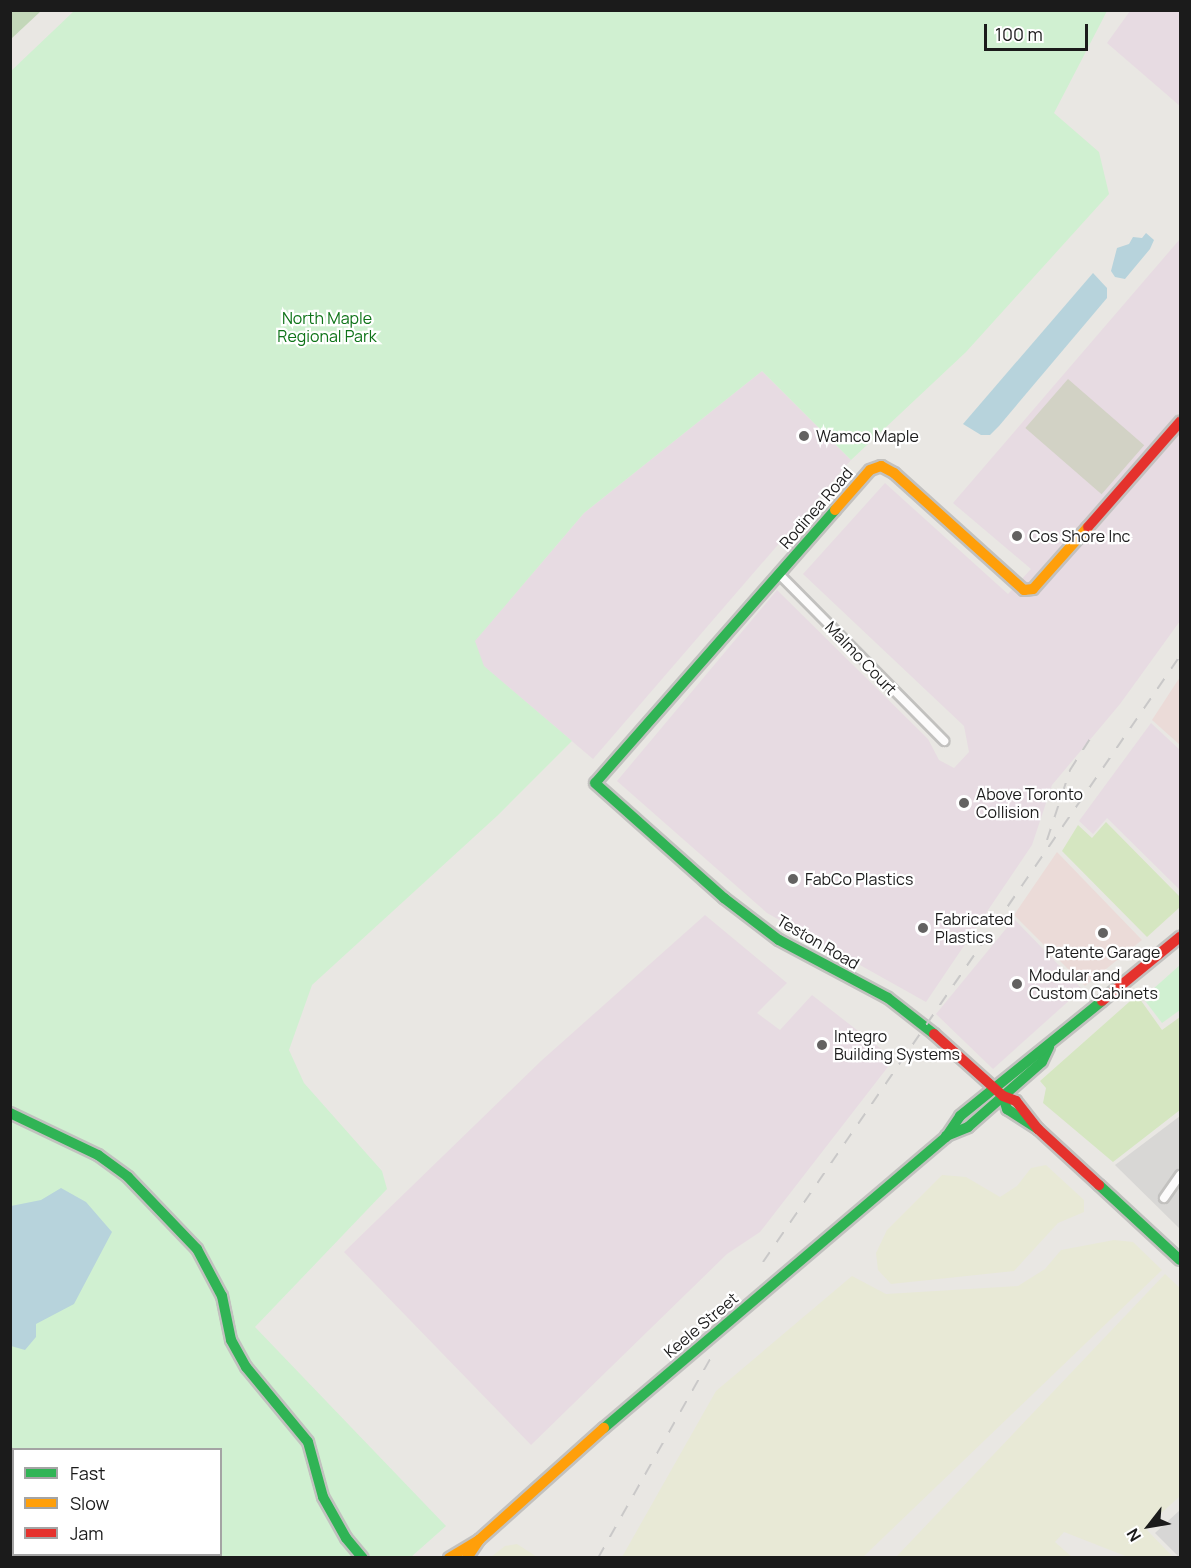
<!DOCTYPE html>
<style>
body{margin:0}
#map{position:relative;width:1191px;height:1568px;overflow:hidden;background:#e9e7e3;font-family:Manrope,sans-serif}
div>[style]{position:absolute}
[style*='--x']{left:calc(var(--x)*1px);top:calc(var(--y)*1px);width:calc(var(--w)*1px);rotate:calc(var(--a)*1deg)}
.residential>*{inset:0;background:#d8d7d5}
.commercial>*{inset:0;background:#ebdbd8}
.industrial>*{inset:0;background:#e7dbe2}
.religious>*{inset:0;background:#d7d6d5}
.construction>*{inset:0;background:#d2d2c5;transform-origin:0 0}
.farmland>*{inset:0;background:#e8e9d6}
.grass>*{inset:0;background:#d5e6c1}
.forest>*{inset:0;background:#c3d7b9}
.park>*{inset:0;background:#d0f0d1}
.water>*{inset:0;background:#b7d3dc}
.roads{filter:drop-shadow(2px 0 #c2c1bf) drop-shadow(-2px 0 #c2c1bf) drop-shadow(0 2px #c2c1bf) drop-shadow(0 -2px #c2c1bf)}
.street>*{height:8px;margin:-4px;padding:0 4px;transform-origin:4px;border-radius:4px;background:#fcfbfb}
.fast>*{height:10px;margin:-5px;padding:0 5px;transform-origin:5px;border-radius:5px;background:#30b455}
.slow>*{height:10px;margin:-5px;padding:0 5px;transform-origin:5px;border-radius:5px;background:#ff9f0a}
.jam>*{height:10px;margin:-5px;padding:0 5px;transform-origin:5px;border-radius:5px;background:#e5322d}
.rail>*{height:2px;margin-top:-1px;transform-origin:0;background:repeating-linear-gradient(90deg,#c9c8c8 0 12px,transparent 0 24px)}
.dots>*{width:16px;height:16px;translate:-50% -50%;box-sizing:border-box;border:3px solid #fff;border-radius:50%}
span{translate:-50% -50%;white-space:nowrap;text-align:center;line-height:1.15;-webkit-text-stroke:4.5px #fff;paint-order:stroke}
.park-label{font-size:16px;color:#0e7318}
.poi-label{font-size:16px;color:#1b1b1b}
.left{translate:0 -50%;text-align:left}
.street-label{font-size:16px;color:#1b1b1b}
.frame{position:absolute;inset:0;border:12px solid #1b1b1b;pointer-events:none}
.legend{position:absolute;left:12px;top:1448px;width:210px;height:108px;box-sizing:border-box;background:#fff;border:2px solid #a4a4a4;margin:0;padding:8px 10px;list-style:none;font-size:18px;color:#1b1b1b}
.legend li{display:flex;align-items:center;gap:12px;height:30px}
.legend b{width:30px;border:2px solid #a4a4a4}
.north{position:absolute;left:1119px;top:1496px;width:60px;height:60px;-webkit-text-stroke:4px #fff;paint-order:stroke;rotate:239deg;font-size:16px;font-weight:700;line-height:24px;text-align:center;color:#1b1b1b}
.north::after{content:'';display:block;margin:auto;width:21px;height:27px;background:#1b1b1b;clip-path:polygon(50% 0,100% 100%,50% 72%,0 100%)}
.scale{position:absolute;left:984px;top:24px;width:104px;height:27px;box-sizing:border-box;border:3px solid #1b1b1b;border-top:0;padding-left:8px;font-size:18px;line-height:21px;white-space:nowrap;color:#1b1b1b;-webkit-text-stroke:4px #fff;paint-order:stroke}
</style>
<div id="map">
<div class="residential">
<div style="clip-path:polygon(1180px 1116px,1180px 1229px,1115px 1165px)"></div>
</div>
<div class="commercial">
<div style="clip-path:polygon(1180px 677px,1180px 745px,1152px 720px)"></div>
<div style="clip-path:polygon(1057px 852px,1142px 940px,1085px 986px,1014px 915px)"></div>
</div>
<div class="industrial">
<div style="clip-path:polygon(1130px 11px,1180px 11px,1180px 106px,1107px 43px)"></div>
<div style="clip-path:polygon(1180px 239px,1180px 621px,1120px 704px,1052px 785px,1032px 845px,926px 1002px,767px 913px,617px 781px,777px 590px,928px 739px,939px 760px,954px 768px,969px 752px,964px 726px,803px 574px,885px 483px,1008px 594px,1031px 569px,953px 503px)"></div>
<div style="clip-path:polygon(762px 371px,851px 460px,593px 759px,466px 651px,584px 513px)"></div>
<div style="clip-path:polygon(1151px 723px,1180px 750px,1180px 890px,1107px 818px,1093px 834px,1079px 821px)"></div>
<div style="clip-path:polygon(705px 915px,787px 983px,757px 1013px,780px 1030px,812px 995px,894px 1059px,760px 1232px,727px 1254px,531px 1445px,344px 1252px,541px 1061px)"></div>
<div style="clip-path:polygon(1014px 919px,1082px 989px,993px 1069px,936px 1014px)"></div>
</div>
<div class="religious">
<div style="clip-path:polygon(1180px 1510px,1180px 1558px,1155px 1533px)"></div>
</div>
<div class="construction">
<div style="left:1068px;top:379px;width:101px;height:65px;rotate:41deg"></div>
</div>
<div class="farmland">
<div style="clip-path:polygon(1046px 1165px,1084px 1200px,1084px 1212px,1058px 1223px,1014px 1271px,891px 1284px,878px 1270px,876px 1253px,887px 1230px,942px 1175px,966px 1177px,1000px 1197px,1017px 1186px,1031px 1168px)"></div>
<div style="clip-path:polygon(1114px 1240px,1133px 1242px,1162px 1270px,863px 1557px,622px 1557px,716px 1391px,852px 1276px,886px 1294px,1018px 1286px,1045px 1269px,1061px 1250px)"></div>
<div style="clip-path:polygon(1165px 1274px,1180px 1288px,1180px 1496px,1145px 1528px,1173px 1557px,1128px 1557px,1064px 1532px,1055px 1542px,1072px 1557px,896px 1557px)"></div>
<div style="clip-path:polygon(517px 1544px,537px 1557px,491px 1557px,505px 1546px)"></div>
</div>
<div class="grass">
<div style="clip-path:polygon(1106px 822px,1180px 897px,1180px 907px,1147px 937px,1062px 851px,1078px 825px,1092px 838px)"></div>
<div style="clip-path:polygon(1137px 995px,1162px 1030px,1180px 1017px,1180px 1110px,1113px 1162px,1043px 1103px,1046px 1088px,1040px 1081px)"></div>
</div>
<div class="forest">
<div style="clip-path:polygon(11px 10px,41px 10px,41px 11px,11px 39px)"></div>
</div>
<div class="park">
<div style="clip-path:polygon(evenodd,74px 11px,1107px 11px,1054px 113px,1099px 152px,1109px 194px,966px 352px,851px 460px,762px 371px,584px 513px,475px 641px,484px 666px,572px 741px,497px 816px,312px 985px,289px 1050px,304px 1083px,382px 1171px,387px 1189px,255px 1327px,446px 1526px,411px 1557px,11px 1558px,11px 71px,74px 11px,14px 1450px,220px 1450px,220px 1554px,14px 1554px,14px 1450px)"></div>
<div style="clip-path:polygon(1180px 965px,1180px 1010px,1162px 1023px,1143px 998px)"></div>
</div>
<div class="water">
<div style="clip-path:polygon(1146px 233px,1154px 240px,1150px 249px,1125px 279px,1115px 277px,1111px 271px,1117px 248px,1129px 244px,1133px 237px,1142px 238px)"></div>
<div style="clip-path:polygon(1093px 273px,1107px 288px,1107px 298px,999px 426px,990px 435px,981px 435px,963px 424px)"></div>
<div style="clip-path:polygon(61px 1188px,86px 1202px,112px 1232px,74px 1304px,36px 1324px,36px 1337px,25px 1350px,11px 1346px,11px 1206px,41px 1200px)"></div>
</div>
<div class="roads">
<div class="street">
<div style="--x:779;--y:574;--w:235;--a:45.3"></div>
<div style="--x:1164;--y:1198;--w:28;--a:-55"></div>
</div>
<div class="fast">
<div style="--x:835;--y:510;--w:363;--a:131.3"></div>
<div style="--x:595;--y:783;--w:173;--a:41.7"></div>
<div style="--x:724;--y:898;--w:69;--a:37.4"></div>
<div style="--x:779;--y:940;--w:123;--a:28"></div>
<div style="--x:888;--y:998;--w:58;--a:38"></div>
<div style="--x:1003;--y:1096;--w:14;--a:73"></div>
<div style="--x:1007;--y:1109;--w:37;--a:33"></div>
<div style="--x:10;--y:1113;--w:98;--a:25.5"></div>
<div style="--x:98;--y:1155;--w:37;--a:36"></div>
<div style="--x:128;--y:1177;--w:100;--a:46.2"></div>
<div style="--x:197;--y:1249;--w:53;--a:62"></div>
<div style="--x:222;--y:1296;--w:45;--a:78.4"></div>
<div style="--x:231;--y:1340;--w:31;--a:61"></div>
<div style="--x:246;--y:1367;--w:97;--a:50.4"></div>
<div style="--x:308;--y:1442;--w:57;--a:74.7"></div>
<div style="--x:323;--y:1497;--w:47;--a:60.7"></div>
<div style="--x:346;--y:1538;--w:26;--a:50"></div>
<div style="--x:946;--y:1136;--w:24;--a:-22"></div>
<div style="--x:968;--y:1127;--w:98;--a:-41.3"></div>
<div style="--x:1042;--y:1062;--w:17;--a:-65"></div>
<div style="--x:1099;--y:1185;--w:110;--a:42.8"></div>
<div style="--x:604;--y:1428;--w:449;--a:-40.4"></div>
<div style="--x:946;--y:1137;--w:25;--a:-56"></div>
<div style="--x:960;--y:1116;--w:183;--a:-39"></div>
<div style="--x:10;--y:1455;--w:4;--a:27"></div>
<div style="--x:104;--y:1554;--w:4;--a:63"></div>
</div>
<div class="slow">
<div style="--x:835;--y:510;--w:53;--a:-48.8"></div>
<div style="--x:870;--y:470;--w:12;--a:-20"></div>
<div style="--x:881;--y:466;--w:15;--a:28"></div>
<div style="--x:894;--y:473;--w:175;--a:42"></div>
<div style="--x:1024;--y:590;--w:9;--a:-6"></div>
<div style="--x:1033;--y:589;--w:83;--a:-48.4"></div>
<div style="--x:449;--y:1558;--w:35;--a:-31"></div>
<div style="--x:467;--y:1558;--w:22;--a:-56"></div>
<div style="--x:479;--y:1540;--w:168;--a:-41.9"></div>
</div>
<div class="jam">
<div style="--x:1088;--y:527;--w:140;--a:-48.8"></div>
<div style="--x:1102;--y:1001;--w:101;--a:-39.4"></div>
<div style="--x:934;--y:1034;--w:93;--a:41.9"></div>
<div style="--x:1003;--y:1096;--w:14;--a:21"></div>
<div style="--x:1016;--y:1101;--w:36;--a:52"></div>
<div style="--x:1038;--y:1129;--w:83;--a:42.6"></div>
</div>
</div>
<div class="rail">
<div style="--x:1047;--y:840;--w:74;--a:-71.8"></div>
<div style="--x:1070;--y:770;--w:46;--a:-57.3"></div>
<div style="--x:763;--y:1262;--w:736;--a:-55.47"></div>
<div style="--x:598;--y:1558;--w:232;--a:-60.6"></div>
</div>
<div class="dots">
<div style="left:804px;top:436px;background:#636261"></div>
<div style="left:1017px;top:536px;background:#636261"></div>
<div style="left:964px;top:803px;background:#636261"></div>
<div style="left:793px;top:879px;background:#636261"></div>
<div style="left:923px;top:928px;background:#636261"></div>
<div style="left:1103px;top:933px;background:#636261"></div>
<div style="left:1017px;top:984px;background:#636261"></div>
<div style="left:822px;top:1045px;background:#636261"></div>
</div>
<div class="park-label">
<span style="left:327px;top:327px">North Maple<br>Regional Park</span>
</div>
<div class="poi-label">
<span class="left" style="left:816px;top:436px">Wamco Maple</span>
<span class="left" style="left:1029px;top:536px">Cos Shore Inc</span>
<span class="left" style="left:976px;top:803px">Above Toronto<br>Collision</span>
<span class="left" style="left:805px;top:879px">FabCo Plastics</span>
<span class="left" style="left:935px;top:928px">Fabricated<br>Plastics</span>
<span style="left:1103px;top:952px">Patente Garage</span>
<span class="left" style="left:1029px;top:984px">Modular and<br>Custom Cabinets</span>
<span class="left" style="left:834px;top:1045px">Integro<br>Building Systems</span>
</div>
<div class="street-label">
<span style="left:816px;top:508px;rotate:-49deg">Rodinea Road</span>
<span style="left:861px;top:658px;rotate:46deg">Malmo Court</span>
<span style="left:818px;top:942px;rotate:30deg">Teston Road</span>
<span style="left:701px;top:1325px;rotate:-40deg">Keele Street</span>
</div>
<div class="frame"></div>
<ul class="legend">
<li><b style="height:8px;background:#30b455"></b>Fast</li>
<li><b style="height:8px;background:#ff9f0a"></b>Slow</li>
<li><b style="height:8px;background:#e5322d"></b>Jam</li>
</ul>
<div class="north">N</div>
<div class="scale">100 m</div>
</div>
